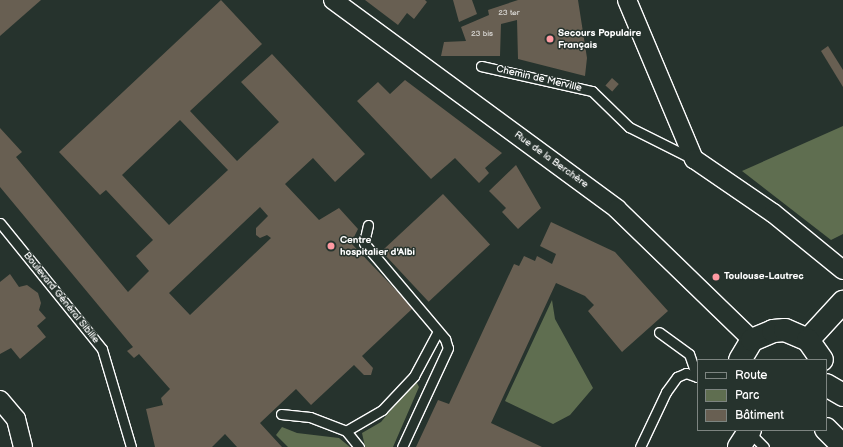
<!DOCTYPE html>
<meta charset="utf-8">
<style>
body{margin:0}
#map{position:relative;width:843px;height:447px;overflow:hidden;background:#26332d;font-family:"Balsamiq Sans",sans-serif}
div>[style]{position:absolute}
[style*='--x']{left:calc(var(--x)*1px);top:calc(var(--y)*1px);width:calc(var(--w)*1px);rotate:calc(var(--a)*1deg)}
.green>*{inset:0;background:#5f6e50}
.building>*{inset:0;background:#685f52;transform-origin:0 0}
.roads{filter:drop-shadow(1px 0 #fff) drop-shadow(-1px 0 #fff) drop-shadow(0 1px #fff) drop-shadow(0 -1px #fff)}
.lane>*{height:9px;margin:-4.5px;padding:0 4.5px;transform-origin:4.5px;border-radius:4.5px;background:#26332d}
.street>*{height:18px;margin:-9px;padding:0 9px;transform-origin:9px;border-radius:9px;background:#26332d}
.secondary>*{height:22px;margin:-11px;padding:0 11px;transform-origin:11px;border-radius:11px;background:#26332d}
.dots>*{width:11px;height:11px;translate:-50% -50%;box-sizing:border-box;border:2px solid #26332d;border-radius:50%}
span{translate:-50% -50%;white-space:nowrap;text-align:center;line-height:1.15;-webkit-text-stroke:3px #26332d;paint-order:stroke}
.number-label{font-size:8px;color:#d9d7d4}
.number-label span{-webkit-text-stroke-width:0}
.poi-label{font-size:10px;color:#fff;font-weight:700}
.left{translate:0 -50%;text-align:left}
.street-label{font-size:10px;color:#fff}
.legend{position:absolute;left:697px;top:359px;width:130px;height:72px;box-sizing:border-box;background:#26332d;border:1px solid #7d8581;margin:0;padding:5px 7px;list-style:none;font-size:12px;color:#fff}
.legend li{display:flex;align-items:center;gap:8px;height:20px}
.legend b{width:20px;border:1px solid #7d8581}
</style>
<div id="map">
<div class="green">
<div style="clip-path:polygon(843px 126px,843px 234px,831px 240px,742px 171px)"></div>
<div style="clip-path:polygon(552px 300px,555px 319px,593px 388px,570px 415px,553px 424px,505px 401px)"></div>
<div style="clip-path:polygon(417px 383px,419px 387px,393px 447px,365px 447px,362px 433px,381px 422px,412px 384px)"></div>
<div style="clip-path:polygon(282px 427px,297px 433px,339px 438px,350px 447px,288px 447px,276px 435px)"></div>
</div>
<div class="building">
<div style="clip-path:polygon(0 0,41px 0,0 36px)"></div>
<div style="clip-path:polygon(evenodd,221px 0,262px 44px,190px 111px,237px 161px,279px 122px,241px 82px,272px 54px,365px 154px,335px 182px,313px 158px,285px 184px,319px 220px,339px 208px,358px 229px,351px 243px,413px 308px,362px 356px,373px 368px,371px 375px,364px 375px,354px 365px,311px 405px,296px 389px,260px 423px,282px 447px,237px 447px,225px 434px,212px 447px,155px 447px,146px 409px,163px 405px,161px 398px,170px 389px,139px 354px,134px 358px,127px 351px,133px 347px,0 187px,0 128px,22px 152px,16px 157px,128px 292px,149px 271px,136px 256px,153px 240px,106px 190px,100px 195px,59px 152px,221px 0,180px 120px,228px 170px,169px 225px,122px 175px,180px 120px,221px 0,260px 207px,268px 216px,256px 228px,256px 235px,260px 238px,267px 235px,271px 238px,190px 315px,169px 293px,260px 207px)"></div>
<div style="clip-path:polygon(365px 0,425px 0,427px 2px,414px 19px,407px 13px,398px 25px)"></div>
<div style="clip-path:polygon(453px 0,472px 0,477px 14px,459px 22px)"></div>
<div style="clip-path:polygon(518px 0,578px 0,587px 58px,585px 76px,518px 59px,517px 20px,501px 24px,500px 56px,441px 56px,444px 42px,466px 41px,461px 27px,489px 15px,488px 10px)"></div>
<div style="clip-path:polygon(828px 46px,843px 70px,843px 87px,821px 51px)"></div>
<div style="left:612px;top:78px;width:9px;height:10px;rotate:41deg"></div>
<div style="clip-path:polygon(405px 80px,502px 153px,485px 168px,489px 173px,479px 183px,455px 158px,431px 179px,357px 101px,378px 82px,390px 94px)"></div>
<div style="clip-path:polygon(516px 165px,541px 208px,518px 229px,502px 212px,506px 208px,489px 191px)"></div>
<div style="left:443px;top:194px;width:69px;height:84px;rotate:47deg"></div>
<div style="clip-path:polygon(551px 222px,615px 252px,668px 311px,622px 352px,588px 311px,594px 305px,585px 296px,556px 283px,491px 423px,542px 447px,416px 447px,438px 400px,449px 404px,514px 264px,519px 266px,524px 256px,535px 261px,537px 256px,552px 264px,556px 254px,540px 246px)"></div>
<div style="clip-path:polygon(10px 274px,19px 287px,27px 285px,38px 293px,41px 303px,39px 310px,46px 318px,37px 326px,46px 337px,20px 359px,11px 348px,0 354px,0 282px)"></div>
</div>
<div class="roads">
<div class="lane">
<div style="--x:481;--y:66;--w:114;--a:12.7"></div>
<div style="--x:592;--y:91;--w:52;--a:44.2"></div>
<div style="--x:629;--y:127;--w:69;--a:26.6"></div>
<div style="--x:0;--y:223;--w:162;--a:51"></div>
<div style="--x:102;--y:349;--w:102;--a:73.5"></div>
<div style="--x:368;--y:225;--w:18;--a:103"></div>
<div style="--x:364;--y:243;--w:126;--a:49.8"></div>
<div style="--x:445;--y:339;--w:9;--a:72"></div>
<div style="--x:448;--y:348;--w:109;--a:114.9"></div>
<div style="--x:281;--y:414;--w:29;--a:6"></div>
<div style="--x:310;--y:417;--w:39;--a:21"></div>
<div style="--x:749;--y:432;--w:21;--a:45"></div>
<div style="--x:359;--y:447;--w:21;--a:-129"></div>
<div style="--x:346;--y:431;--w:42;--a:-30.3"></div>
<div style="--x:382;--y:410;--w:47;--a:-46.7"></div>
<div style="--x:414;--y:376;--w:51;--a:-61.9"></div>
<div style="--x:640;--y:447;--w:61;--a:-64.7"></div>
<div style="--x:666;--y:392;--w:19;--a:-54"></div>
<div style="--x:677;--y:377;--w:10;--a:-24"></div>
<div style="--x:686;--y:373;--w:12;--a:20"></div>
<div style="--x:697;--y:377;--w:24;--a:-109"></div>
<div style="--x:689;--y:354;--w:37;--a:-144"></div>
</div>
<div class="street">
<div style="--x:333;--y:0;--w:353;--a:36.3"></div>
<div style="--x:617;--y:209;--w:188;--a:44.1"></div>
<div style="--x:627;--y:0;--w:173;--a:67.2"></div>
<div style="--x:694;--y:159;--w:96;--a:34.4"></div>
<div style="--x:773;--y:213;--w:90;--a:39.2"></div>
<div style="--x:0;--y:400;--w:25;--a:50"></div>
<div style="--x:16;--y:419;--w:29;--a:76"></div>
</div>
<div class="secondary">
<div style="--x:808;--y:340;--w:52;--a:-47.4"></div>
<div style="--x:740;--y:360;--w:23;--a:-59"></div>
<div style="--x:752;--y:340;--w:23;--a:-23"></div>
<div style="--x:773;--y:331;--w:12;--a:-5"></div>
<div style="--x:785;--y:330;--w:25;--a:23"></div>
<div style="--x:808;--y:340;--w:24;--a:55"></div>
<div style="--x:826;--y:385;--w:20;--a:30"></div>
<div style="--x:826;--y:429;--w:24;--a:45"></div>
<div style="--x:739;--y:447;--w:20;--a:-57"></div>
</div>
</div>
<div class="dots">
<div style="left:550px;top:39px;background:#ff9aa2"></div>
<div style="left:331px;top:246px;background:#ff9aa2"></div>
<div style="left:716px;top:277px;background:#ff9aa2"></div>
</div>
<div class="number-label">
<span style="left:509px;top:13px">23 ter</span>
<span style="left:482px;top:34px">23 bis</span>
</div>
<div class="poi-label">
<span class="left" style="left:558px;top:39px">Secours Populaire<br>Français</span>
<span class="left" style="left:340px;top:246px">Centre<br>hospitalier d'Albi</span>
<span class="left" style="left:724px;top:277px">Toulouse-Lautrec</span>
</div>
<div class="street-label">
<span style="left:539px;top:79px;rotate:13deg">Chemin de Merville</span>
<span style="left:551px;top:160px;rotate:36deg">Rue de la Berchère</span>
<span style="left:61px;top:298px;rotate:51deg">Boulevard Général Sibille</span>
</div>
<ul class="legend">
<li><b style="height:5px;background:#26332d"></b>Route</li>
<li><b style="height:11px;background:#5f6e50"></b>Parc</li>
<li><b style="height:11px;background:#685f52"></b>Bâtiment</li>
</ul>
</div>
